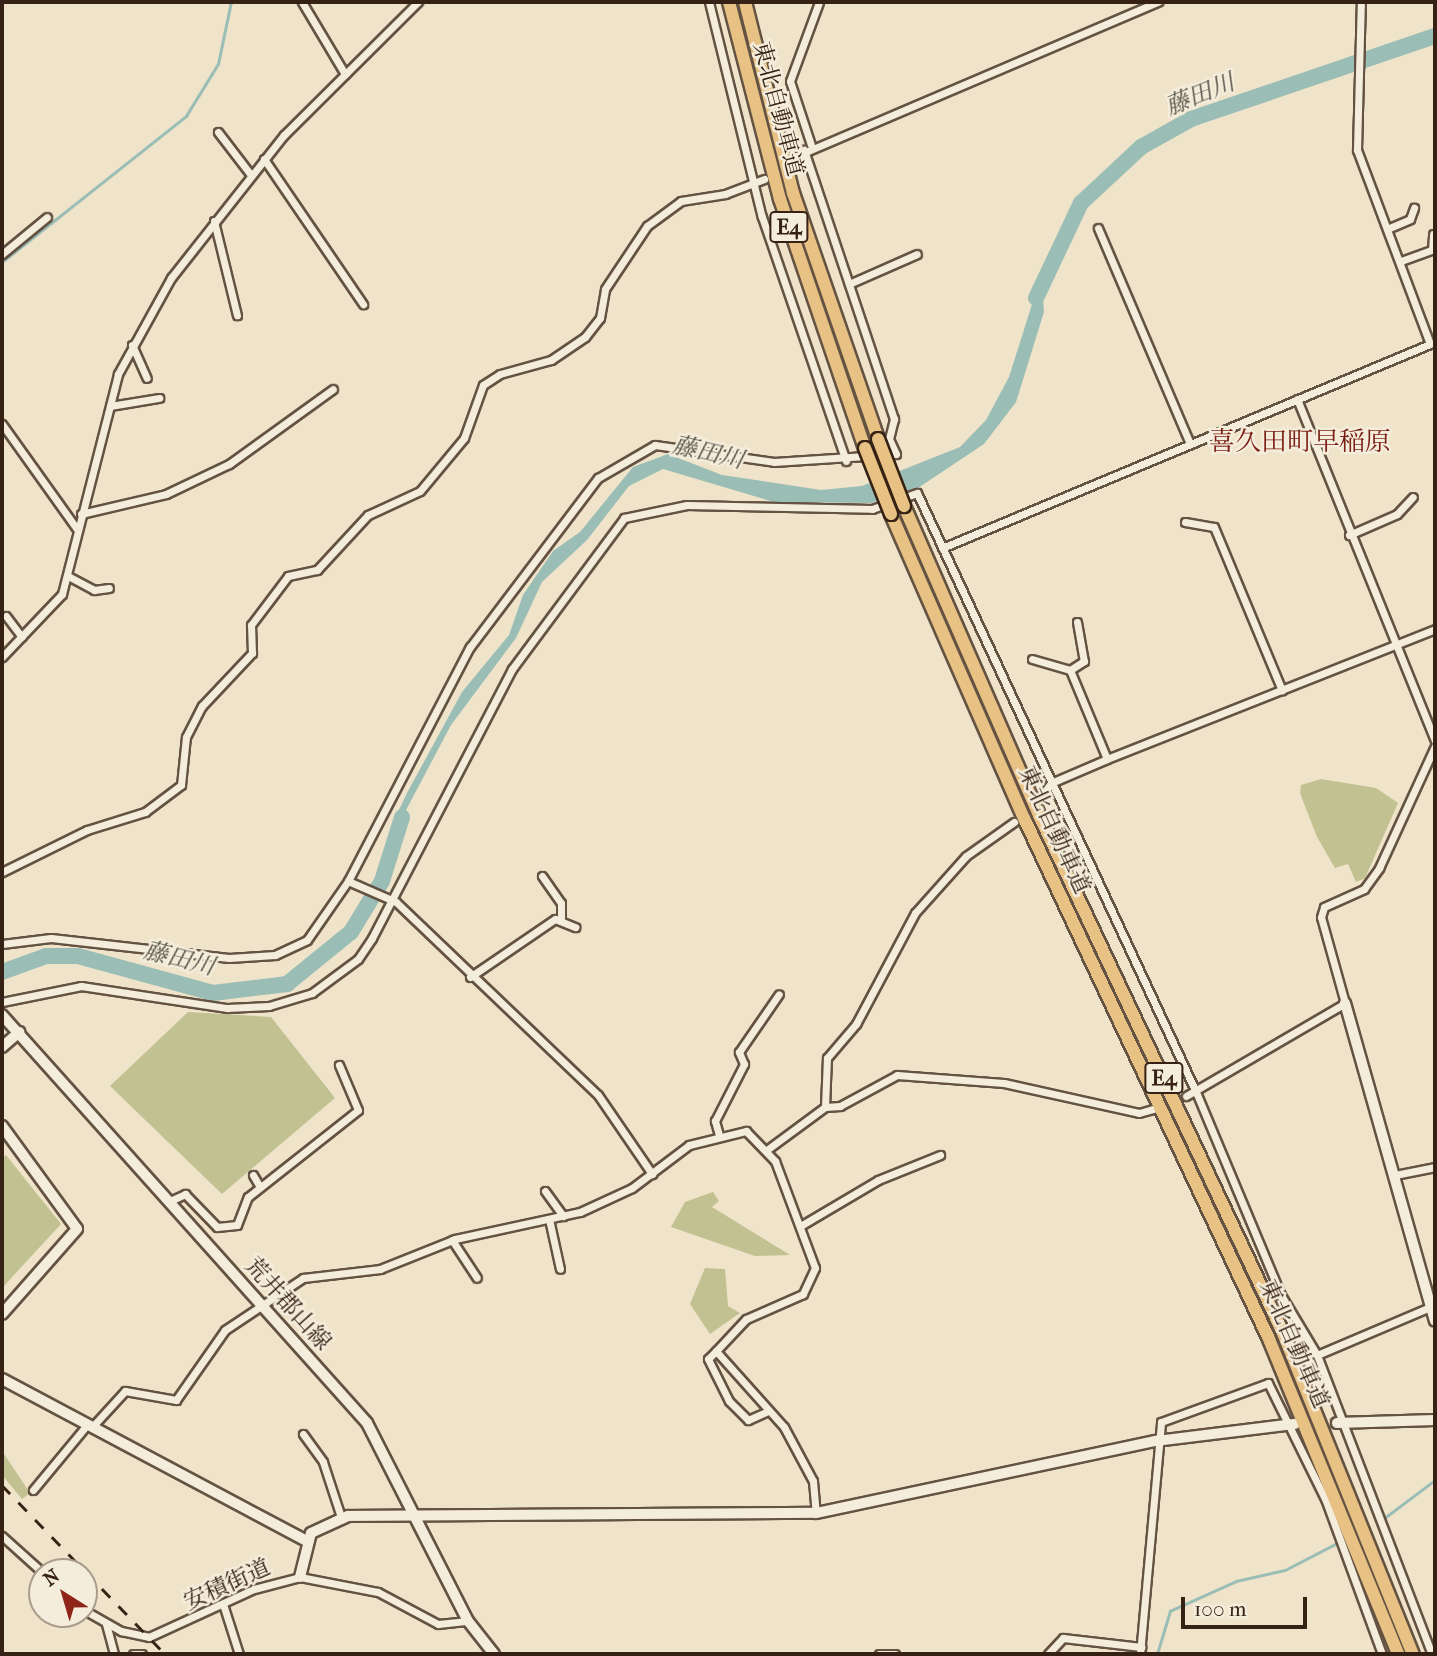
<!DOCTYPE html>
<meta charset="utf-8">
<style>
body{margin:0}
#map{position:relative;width:1437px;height:1656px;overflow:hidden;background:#efe3c9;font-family:"IM FELL French Canon","Noto Serif JP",serif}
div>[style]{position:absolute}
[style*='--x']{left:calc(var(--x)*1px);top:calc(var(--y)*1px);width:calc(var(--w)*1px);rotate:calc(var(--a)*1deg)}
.green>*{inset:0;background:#c1c191}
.water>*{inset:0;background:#9abeb6}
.stream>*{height:2.5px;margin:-1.25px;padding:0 1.25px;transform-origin:1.25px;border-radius:1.25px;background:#9abeb6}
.river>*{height:16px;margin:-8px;padding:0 8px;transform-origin:8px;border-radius:8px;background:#9abeb6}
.secondary-tunnel>*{height:10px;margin-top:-5px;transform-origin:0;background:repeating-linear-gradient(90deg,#cabca5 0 10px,transparent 0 15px)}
.roads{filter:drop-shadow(2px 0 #645242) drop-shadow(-2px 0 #645242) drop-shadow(0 2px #645242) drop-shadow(0 -2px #645242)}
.street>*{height:7px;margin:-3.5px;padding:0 3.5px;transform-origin:3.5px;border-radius:3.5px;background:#f5eddc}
.secondary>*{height:10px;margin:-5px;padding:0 5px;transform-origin:5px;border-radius:5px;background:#f5eddc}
.highway>*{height:12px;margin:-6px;padding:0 6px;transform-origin:6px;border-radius:6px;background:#e8c284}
.rail>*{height:2.5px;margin-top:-1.25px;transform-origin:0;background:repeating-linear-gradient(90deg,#362215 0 12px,transparent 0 24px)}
.bridges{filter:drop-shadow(2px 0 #362215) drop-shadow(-2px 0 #362215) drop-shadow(0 2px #362215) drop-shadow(0 -2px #362215)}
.highway-bridge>*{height:12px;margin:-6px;padding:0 6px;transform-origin:6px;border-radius:6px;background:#e8c284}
span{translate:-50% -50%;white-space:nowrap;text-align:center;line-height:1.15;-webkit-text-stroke:5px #f5eddc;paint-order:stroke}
.shield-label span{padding:2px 5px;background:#f5eddc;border:2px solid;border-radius:5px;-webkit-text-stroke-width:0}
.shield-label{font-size:21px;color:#362215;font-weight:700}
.street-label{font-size:23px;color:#362215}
.water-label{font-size:24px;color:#545145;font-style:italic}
.quarter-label{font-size:26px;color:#7a1f14}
.frame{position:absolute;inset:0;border:4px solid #362215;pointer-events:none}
.north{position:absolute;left:28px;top:1558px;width:70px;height:70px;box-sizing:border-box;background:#f5eddc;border:2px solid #a99c8c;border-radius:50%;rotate:323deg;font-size:19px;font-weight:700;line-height:28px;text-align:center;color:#362215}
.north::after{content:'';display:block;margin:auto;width:24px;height:32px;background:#8f2418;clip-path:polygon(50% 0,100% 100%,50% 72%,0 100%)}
.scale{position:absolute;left:1181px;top:1597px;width:126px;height:32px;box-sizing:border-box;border:4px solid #362215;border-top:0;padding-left:9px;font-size:21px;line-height:24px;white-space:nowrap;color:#362215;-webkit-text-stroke:5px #f5eddc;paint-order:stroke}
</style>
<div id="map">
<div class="green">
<div style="clip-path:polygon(1321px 779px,1376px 788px,1398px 803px,1365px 878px,1356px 882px,1348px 864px,1335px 868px,1317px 837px,1300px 793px,1301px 785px)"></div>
<div style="clip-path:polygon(188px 1012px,271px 1017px,335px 1098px,222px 1194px,110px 1086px)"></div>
<div style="clip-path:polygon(6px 1155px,61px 1224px,2px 1288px,2px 1158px)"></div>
<div style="clip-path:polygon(713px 1192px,719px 1201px,712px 1207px,790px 1255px,755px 1256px,671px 1227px,685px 1202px)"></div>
<div style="clip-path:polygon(705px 1268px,725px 1269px,728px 1306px,740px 1313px,710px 1334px,690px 1304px)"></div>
<div style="clip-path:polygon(2px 1451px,30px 1493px,22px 1499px,2px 1475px)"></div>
</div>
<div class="water">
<div style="clip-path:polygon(1041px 276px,1044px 312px,1016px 402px,984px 444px,915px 490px,871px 503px,774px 502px,663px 469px,629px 486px,587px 540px,542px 582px,516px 638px,451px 725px,405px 812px,400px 838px,398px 812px,407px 793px,462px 692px,509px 635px,523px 595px,553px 551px,580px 532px,633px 467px,668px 454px,722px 475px,821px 490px,862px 486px,960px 447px,986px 420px,1009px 377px)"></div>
</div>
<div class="stream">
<div style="--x:2;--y:262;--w:235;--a:-38.4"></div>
<div style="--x:186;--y:116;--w:61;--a:-58.4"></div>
<div style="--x:218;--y:64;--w:63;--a:-78.2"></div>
<div style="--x:1383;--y:1519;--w:65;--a:-36.9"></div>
<div style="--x:1157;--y:1654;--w:45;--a:-73.2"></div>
<div style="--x:1170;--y:1611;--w:72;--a:-24.4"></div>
<div style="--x:1236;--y:1581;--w:50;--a:-12.7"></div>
<div style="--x:1285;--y:1570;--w:59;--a:-27.4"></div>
</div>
<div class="river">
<div style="--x:1036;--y:298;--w:105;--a:-64.7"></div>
<div style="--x:1081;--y:203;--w:82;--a:-43"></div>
<div style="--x:1141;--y:147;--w:57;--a:-29.2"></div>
<div style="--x:1191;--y:119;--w:258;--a:-18.8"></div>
<div style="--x:2;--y:972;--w:47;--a:-20"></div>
<div style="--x:46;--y:956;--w:32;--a:0"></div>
<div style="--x:78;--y:956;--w:140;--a:15.3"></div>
<div style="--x:213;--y:993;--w:75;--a:-6.9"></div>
<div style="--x:287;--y:984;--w:82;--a:-39.1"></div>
<div style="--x:351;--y:932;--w:60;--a:-58.7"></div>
<div style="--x:382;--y:881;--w:67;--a:-72.6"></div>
</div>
<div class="secondary-tunnel">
<div style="--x:1299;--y:1424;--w:38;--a:-2"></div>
</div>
<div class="roads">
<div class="street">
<div style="--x:302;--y:2;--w:84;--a:59.2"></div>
<div style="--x:709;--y:2;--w:221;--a:76.2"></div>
<div style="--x:762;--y:217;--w:258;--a:71"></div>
<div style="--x:218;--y:132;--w:54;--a:52.5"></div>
<div style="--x:811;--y:145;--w:67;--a:-108.2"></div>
<div style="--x:790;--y:81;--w:84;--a:-69.8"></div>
<div style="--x:794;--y:157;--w:396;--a:-23.1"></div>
<div style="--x:264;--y:159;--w:176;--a:55.7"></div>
<div style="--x:214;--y:221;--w:97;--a:76.3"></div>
<div style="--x:1098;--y:228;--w:235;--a:66.9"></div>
<div style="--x:1387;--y:229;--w:25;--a:-23"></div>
<div style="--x:1410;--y:219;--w:12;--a:-70"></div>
<div style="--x:2;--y:254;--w:58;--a:-39.4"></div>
<div style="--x:1401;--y:261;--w:33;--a:-20"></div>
<div style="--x:1432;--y:250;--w:16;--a:-86"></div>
<div style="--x:849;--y:284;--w:74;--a:-23.8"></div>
<div style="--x:132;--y:345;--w:36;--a:66"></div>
<div style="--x:1297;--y:399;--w:369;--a:68"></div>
<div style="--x:110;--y:406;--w:50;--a:-9.3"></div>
<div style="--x:2;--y:424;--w:129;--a:54.5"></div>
<div style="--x:81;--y:514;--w:87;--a:-13.2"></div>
<div style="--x:166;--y:494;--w:70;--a:-25.5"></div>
<div style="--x:229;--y:464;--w:128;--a:-35.8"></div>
<div style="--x:1185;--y:522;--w:29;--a:10"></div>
<div style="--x:1214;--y:527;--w:177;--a:67.4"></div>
<div style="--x:1349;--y:535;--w:52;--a:-23.6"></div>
<div style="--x:1397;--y:514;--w:23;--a:-47"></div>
<div style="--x:942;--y:548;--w:529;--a:-22.69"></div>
<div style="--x:1430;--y:344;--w:207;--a:-110.6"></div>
<div style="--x:1357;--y:150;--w:148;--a:-88.5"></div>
<div style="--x:68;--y:576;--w:30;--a:28"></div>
<div style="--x:94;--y:590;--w:15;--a:-8"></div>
<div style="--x:6;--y:616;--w:26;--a:53"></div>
<div style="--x:1077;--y:622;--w:40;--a:80"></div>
<div style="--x:1084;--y:661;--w:17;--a:147"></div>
<div style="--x:1070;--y:670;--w:96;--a:67.4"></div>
<div style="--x:2;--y:657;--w:87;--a:-46.4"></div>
<div style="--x:62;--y:594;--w:227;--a:-75.7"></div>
<div style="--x:118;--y:374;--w:110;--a:-61.1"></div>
<div style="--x:171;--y:278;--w:182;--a:-51.7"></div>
<div style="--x:284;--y:135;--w:189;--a:-44.8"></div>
<div style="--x:1032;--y:659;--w:40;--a:16"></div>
<div style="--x:1043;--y:794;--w:14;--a:-54"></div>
<div style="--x:1051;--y:783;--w:61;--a:-23.2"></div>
<div style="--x:1107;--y:759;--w:353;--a:-21.6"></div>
<div style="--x:2;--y:872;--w:95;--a:-26.3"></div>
<div style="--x:87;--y:830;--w:61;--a:-17.2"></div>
<div style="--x:145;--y:812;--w:45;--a:-36.9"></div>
<div style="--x:181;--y:785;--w:48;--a:-84.1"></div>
<div style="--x:186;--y:737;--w:35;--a:-63"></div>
<div style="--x:202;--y:706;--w:73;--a:-46.7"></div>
<div style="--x:252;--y:653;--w:28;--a:-92"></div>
<div style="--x:251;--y:625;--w:61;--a:-52.9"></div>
<div style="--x:288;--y:576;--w:30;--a:-12"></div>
<div style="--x:317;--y:570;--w:75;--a:-47.2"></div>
<div style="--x:368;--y:515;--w:57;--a:-24.8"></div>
<div style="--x:420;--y:491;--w:69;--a:-50.3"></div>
<div style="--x:464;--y:438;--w:56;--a:-70.3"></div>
<div style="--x:483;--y:385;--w:20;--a:-33"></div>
<div style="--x:500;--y:374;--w:53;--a:-15.4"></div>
<div style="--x:551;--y:360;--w:41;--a:-34.1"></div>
<div style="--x:585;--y:337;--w:24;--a:-52"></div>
<div style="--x:600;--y:318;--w:29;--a:-80"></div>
<div style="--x:605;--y:289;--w:76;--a:-56.3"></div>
<div style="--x:647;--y:226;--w:42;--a:-36.3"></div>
<div style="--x:681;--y:201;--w:45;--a:-9"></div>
<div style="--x:725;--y:194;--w:42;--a:-21"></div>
<div style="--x:542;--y:876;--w:33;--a:55"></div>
<div style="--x:561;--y:903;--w:15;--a:90"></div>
<div style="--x:348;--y:881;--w:264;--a:-62.5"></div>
<div style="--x:470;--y:647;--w:212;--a:-52.9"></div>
<div style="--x:598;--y:478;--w:66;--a:-30.1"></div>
<div style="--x:655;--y:445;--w:120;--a:8.1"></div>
<div style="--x:774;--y:462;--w:122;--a:-3.8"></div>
<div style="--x:896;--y:454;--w:17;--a:-115"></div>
<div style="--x:889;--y:439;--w:21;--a:-76"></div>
<div style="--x:894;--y:419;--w:284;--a:-108.5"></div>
<div style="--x:2;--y:944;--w:49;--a:-7"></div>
<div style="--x:51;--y:938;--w:179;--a:6.4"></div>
<div style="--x:229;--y:958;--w:46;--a:-3.7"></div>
<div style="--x:275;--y:955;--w:35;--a:-25"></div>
<div style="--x:307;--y:940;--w:72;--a:-55.2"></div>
<div style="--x:348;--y:881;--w:52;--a:23.6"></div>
<div style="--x:396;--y:902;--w:279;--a:43.7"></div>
<div style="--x:598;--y:1095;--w:96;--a:55.6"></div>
<div style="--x:470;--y:977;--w:103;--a:-34.3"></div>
<div style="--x:555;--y:919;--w:22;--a:22"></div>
<div style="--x:2;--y:1002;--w:81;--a:-11.4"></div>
<div style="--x:81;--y:986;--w:148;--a:8.6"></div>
<div style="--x:227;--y:1008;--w:42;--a:-2.7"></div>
<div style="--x:269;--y:1006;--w:45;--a:-16.8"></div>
<div style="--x:312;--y:993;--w:57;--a:-36.5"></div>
<div style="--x:358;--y:959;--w:25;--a:-56"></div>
<div style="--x:372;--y:938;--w:303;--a:-62.5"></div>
<div style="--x:512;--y:669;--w:188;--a:-53.4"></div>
<div style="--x:624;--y:518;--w:64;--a:-11.7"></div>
<div style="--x:687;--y:505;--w:185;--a:1.2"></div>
<div style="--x:872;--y:509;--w:48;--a:-19.6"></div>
<div style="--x:917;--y:493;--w:661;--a:65.03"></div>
<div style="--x:1196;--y:1092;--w:220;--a:67.3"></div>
<div style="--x:1281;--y:1295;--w:70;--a:59"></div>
<div style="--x:1317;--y:1355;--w:320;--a:69"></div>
<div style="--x:1186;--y:1096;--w:184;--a:-30.3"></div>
<div style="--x:1345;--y:1003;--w:89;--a:-105.6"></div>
<div style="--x:1321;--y:917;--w:10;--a:-73"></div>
<div style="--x:1324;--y:907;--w:44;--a:-24.2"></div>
<div style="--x:1364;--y:889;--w:26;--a:-54"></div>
<div style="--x:1379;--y:868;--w:134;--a:-65.3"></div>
<div style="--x:825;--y:1107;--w:49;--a:-87.7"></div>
<div style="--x:827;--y:1058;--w:45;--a:-49.5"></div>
<div style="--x:856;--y:1024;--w:126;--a:-62"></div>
<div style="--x:915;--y:913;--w:76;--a:-48.2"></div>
<div style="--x:966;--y:856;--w:59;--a:-35.3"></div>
<div style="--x:719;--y:1135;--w:15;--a:-106"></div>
<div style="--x:715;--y:1121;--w:64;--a:-63"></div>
<div style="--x:744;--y:1064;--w:13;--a:-113"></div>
<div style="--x:739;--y:1052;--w:70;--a:-55.4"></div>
<div style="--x:768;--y:1149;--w:71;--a:-36.4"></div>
<div style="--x:825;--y:1107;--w:15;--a:-4"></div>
<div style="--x:840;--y:1106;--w:65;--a:-28.5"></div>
<div style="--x:897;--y:1075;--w:107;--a:4.3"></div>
<div style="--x:1004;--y:1083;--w:138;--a:12.5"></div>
<div style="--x:1139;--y:1113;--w:15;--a:-16"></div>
<div style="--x:253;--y:1175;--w:14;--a:60"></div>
<div style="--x:1395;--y:1175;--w:41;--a:-11.3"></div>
<div style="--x:545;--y:1191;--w:31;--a:54"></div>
<div style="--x:170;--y:1201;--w:17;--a:-25"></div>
<div style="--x:185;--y:1194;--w:46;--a:45.9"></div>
<div style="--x:217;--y:1227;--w:20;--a:-6"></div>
<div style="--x:237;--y:1225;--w:30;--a:-69"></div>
<div style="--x:248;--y:1197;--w:140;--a:-38.3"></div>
<div style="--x:358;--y:1110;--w:49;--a:-112.9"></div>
<div style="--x:549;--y:1219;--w:51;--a:77.6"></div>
<div style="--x:802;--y:1225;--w:88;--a:-30.6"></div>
<div style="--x:878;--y:1180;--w:67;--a:-22"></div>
<div style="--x:452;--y:1240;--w:45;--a:56.7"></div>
<div style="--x:716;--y:1351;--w:11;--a:135"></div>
<div style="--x:708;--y:1359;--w:47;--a:63.4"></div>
<div style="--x:729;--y:1401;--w:27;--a:45"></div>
<div style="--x:748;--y:1420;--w:20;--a:-24"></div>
<div style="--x:1317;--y:1355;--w:128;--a:-23"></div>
<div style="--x:92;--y:1427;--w:49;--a:-47.5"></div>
<div style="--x:125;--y:1391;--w:52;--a:10"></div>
<div style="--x:176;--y:1400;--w:85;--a:-55"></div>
<div style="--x:225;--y:1330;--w:94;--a:-33.7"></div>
<div style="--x:303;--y:1278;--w:78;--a:-6.7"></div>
<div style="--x:380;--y:1269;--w:81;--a:-21.8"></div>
<div style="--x:455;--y:1239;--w:128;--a:-12.2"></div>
<div style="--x:580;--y:1212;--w:57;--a:-24.8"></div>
<div style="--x:632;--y:1188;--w:71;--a:-37"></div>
<div style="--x:689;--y:1145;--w:59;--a:-13.8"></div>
<div style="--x:746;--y:1131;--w:42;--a:46"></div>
<div style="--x:775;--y:1161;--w:114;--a:69.5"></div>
<div style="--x:815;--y:1268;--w:29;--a:115"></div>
<div style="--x:803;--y:1294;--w:62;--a:156.3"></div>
<div style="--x:746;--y:1319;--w:44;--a:133.2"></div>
<div style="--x:716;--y:1351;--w:102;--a:48.2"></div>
<div style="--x:784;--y:1427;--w:61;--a:61.8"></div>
<div style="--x:813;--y:1481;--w:32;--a:85"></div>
<div style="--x:303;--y:1434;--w:34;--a:54"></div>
<div style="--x:323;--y:1462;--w:58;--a:71.9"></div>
<div style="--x:33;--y:1490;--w:85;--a:-50.3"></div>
<div style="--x:2;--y:1536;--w:54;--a:42"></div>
<div style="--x:223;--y:1604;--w:52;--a:72.3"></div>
<div style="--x:84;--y:1610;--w:43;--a:29.6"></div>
<div style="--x:121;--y:1631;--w:29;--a:12"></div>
<div style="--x:149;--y:1637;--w:115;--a:-24.6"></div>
<div style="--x:254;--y:1589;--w:48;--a:-14.6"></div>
<div style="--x:300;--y:1577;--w:79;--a:10.9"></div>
<div style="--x:378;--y:1592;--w:68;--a:28.1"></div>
<div style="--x:438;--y:1624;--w:30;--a:-6"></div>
<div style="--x:106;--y:1624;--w:31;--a:75"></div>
<div style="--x:133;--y:1654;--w:9;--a:0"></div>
<div style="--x:879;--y:1654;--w:16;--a:0"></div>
<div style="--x:1048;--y:1654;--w:22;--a:-47"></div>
<div style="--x:1063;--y:1638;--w:79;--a:6.6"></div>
<div style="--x:1140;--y:1654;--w:233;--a:-84.8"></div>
<div style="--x:1161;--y:1422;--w:114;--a:-20"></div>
<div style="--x:1268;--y:1383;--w:131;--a:63.8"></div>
<div style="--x:1326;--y:1501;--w:163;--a:69.9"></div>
</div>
<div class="secondary">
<div style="--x:1345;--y:1003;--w:330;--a:74.2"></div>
<div style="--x:2;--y:1015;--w:547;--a:48.18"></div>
<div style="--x:367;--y:1423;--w:222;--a:63"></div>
<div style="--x:468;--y:1621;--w:42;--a:51.8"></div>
<div style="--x:2;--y:1047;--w:23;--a:-41"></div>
<div style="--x:2;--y:1126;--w:127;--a:53.9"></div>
<div style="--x:77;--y:1229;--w:113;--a:131.4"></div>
<div style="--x:2;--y:1379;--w:343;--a:28"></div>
<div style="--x:1337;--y:1423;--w:98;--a:-1.8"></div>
<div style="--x:300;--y:1577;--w:45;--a:-76"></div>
<div style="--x:311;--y:1533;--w:41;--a:-24.7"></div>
<div style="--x:348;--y:1516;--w:468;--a:-0.4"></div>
<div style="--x:816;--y:1513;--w:348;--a:-12"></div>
<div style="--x:1156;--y:1441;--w:140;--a:-7"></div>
</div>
<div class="highway">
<div style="--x:729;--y:2;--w:203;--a:75.5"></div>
<div style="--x:780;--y:199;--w:263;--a:71.2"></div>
<div style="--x:745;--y:2;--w:197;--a:75.9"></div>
<div style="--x:793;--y:193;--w:260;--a:70.9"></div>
<div style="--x:904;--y:506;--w:335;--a:66.4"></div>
<div style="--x:1038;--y:813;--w:575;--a:64.77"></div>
<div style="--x:1283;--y:1333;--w:346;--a:68"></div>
<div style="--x:891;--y:514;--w:334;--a:66.4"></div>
<div style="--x:1025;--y:820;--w:573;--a:64.82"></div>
<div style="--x:1269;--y:1339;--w:340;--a:67.7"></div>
</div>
</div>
<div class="rail">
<div style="--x:2;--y:1485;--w:235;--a:46"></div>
</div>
<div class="bridges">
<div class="highway-bridge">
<div style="--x:878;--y:439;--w:72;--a:68.8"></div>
<div style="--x:865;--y:448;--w:71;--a:68.5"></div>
</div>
</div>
<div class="shield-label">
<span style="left:789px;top:227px">E4</span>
<span style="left:1164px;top:1078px">E4</span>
</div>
<div class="street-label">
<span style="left:778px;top:109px;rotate:75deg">東北自動車道</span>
<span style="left:1054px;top:830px;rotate:65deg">東北自動車道</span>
<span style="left:288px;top:1304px;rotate:48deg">荒井郡山線</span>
<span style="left:1294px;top:1344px;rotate:66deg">東北自動車道</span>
<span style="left:227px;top:1585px;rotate:-24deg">安積街道</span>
</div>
<div class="water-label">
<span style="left:1200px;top:95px;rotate:-22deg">藤田川</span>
<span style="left:708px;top:453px;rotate:13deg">藤田川</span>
<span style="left:179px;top:959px;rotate:14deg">藤田川</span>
</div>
<div class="quarter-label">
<span style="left:1300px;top:442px">喜久田町早稲原</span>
</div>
<div class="frame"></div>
<div class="north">N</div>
<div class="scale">100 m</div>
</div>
